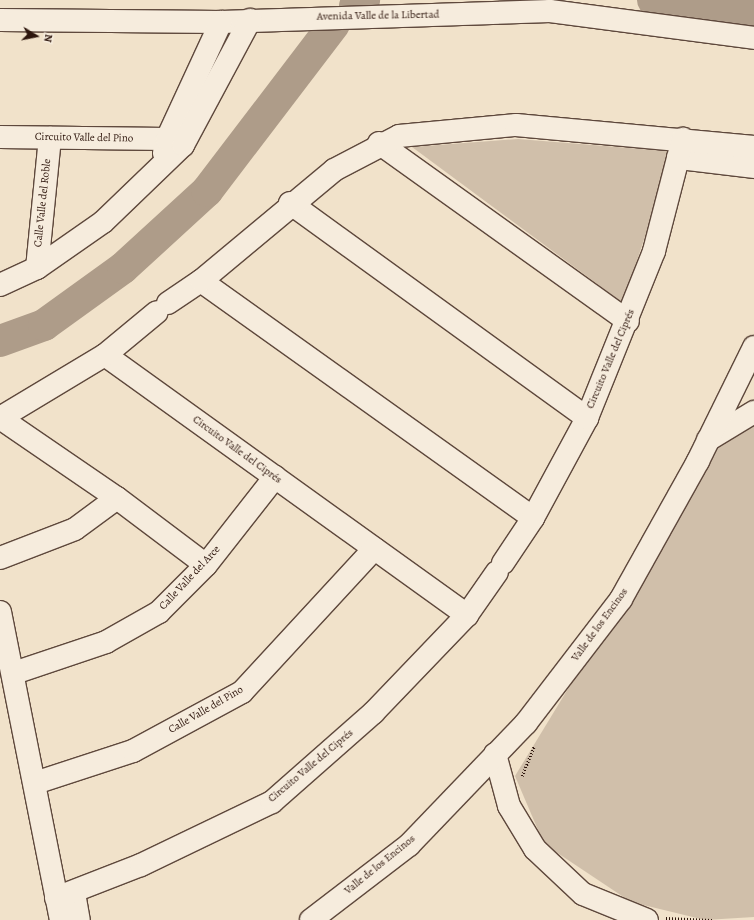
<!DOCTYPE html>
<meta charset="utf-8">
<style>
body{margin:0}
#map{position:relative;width:754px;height:920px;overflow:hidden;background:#f1e2ca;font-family:Alegreya,serif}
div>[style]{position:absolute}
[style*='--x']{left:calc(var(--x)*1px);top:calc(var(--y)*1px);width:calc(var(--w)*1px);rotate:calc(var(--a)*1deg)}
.green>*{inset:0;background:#d0bfaa}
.river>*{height:32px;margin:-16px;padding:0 16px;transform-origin:16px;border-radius:16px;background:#ae9c89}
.path>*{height:2.5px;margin-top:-1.25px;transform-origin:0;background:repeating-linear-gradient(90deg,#2d150c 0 1px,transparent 0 3px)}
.roads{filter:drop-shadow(1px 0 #5e483c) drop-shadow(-1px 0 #5e483c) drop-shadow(0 1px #5e483c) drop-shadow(0 -1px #5e483c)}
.minor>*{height:22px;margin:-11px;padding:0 11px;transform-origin:11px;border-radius:11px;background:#f6ecdd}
span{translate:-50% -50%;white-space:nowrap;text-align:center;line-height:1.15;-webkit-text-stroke:3px #f6ecdd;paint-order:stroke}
.street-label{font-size:11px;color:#2d150c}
.north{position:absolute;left:16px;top:16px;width:40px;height:40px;-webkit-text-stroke:3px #f6ecdd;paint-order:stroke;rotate:100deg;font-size:11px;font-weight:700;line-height:16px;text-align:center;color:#2d150c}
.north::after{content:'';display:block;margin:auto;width:14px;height:18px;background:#2d150c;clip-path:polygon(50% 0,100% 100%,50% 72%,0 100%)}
</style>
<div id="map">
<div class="green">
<div style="clip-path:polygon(518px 139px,667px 151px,661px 188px,623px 303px,412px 147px)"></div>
<div style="clip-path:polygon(754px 422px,754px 917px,705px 920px,631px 902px,544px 844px,515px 776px,718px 442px)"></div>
</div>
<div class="river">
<div style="--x:653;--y:0;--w:102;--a:7.9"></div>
<div style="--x:355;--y:6;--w:11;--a:-34"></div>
<div style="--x:0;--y:341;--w:47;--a:-20"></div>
<div style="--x:44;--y:325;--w:97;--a:-35.8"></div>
<div style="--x:123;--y:268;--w:114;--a:-42.5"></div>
<div style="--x:207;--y:191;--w:210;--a:-52.7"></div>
</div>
<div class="path">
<div style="--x:522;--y:776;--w:32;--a:-68"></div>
<div style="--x:666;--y:918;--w:46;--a:2.5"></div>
</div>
<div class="roads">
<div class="minor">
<div style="--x:0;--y:20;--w:221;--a:0.5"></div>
<div style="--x:221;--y:22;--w:329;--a:-1.9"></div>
<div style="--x:550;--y:11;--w:206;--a:7.5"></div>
<div style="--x:0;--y:137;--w:167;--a:0.7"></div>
<div style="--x:167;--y:139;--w:17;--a:21"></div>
<div style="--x:379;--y:143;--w:306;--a:35.6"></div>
<div style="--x:164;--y:153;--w:14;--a:-78"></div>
<div style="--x:167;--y:139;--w:129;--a:-65.2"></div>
<div style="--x:678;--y:158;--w:77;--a:6.8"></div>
<div style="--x:290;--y:203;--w:367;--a:35.9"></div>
<div style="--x:37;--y:268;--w:131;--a:-84.3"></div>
<div style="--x:201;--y:281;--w:408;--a:35.5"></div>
<div style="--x:0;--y:285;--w:41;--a:-24.7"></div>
<div style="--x:37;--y:268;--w:80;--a:-34.9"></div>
<div style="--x:103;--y:222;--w:111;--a:-43.9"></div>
<div style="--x:183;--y:145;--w:142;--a:-61.8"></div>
<div style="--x:168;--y:303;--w:40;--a:-34"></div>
<div style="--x:201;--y:281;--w:173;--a:-39.8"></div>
<div style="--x:334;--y:170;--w:73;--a:-27.6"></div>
<div style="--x:399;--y:136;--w:118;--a:-5.4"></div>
<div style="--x:516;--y:125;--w:239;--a:5.3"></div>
<div style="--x:105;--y:355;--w:446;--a:35.7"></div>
<div style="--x:0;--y:418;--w:142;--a:34.4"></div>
<div style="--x:117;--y:498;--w:111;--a:37"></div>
<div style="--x:0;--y:418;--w:122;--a:-31"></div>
<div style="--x:105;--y:355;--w:67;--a:-39.6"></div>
<div style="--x:708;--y:440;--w:54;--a:-31.3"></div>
<div style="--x:0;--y:558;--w:80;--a:-21.1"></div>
<div style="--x:75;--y:529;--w:52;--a:-36.4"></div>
<div style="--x:503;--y:563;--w:54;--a:-56.3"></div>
<div style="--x:533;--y:518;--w:114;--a:-61.6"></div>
<div style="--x:587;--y:418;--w:180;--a:-68.1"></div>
<div style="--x:654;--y:251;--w:116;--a:-75.5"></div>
<div style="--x:0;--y:612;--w:314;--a:78.8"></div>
<div style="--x:14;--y:673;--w:97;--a:-18.6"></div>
<div style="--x:106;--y:642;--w:61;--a:-29.5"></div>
<div style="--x:159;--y:612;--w:66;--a:-45"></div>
<div style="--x:206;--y:565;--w:112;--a:-51.9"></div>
<div style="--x:495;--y:754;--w:54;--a:74.9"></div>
<div style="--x:509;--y:806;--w:50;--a:58.8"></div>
<div style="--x:535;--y:849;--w:66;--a:43.2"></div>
<div style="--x:583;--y:894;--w:69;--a:22.1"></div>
<div style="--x:35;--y:783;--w:103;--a:-18.1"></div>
<div style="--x:133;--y:751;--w:124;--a:-28.4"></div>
<div style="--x:242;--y:692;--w:195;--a:-47.3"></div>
<div style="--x:74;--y:893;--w:27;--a:80"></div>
<div style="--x:56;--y:898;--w:91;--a:-21.2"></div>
<div style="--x:141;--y:865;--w:145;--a:-25.7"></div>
<div style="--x:272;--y:802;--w:135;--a:-41.4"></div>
<div style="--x:373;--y:713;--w:136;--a:-46.2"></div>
<div style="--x:467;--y:615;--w:52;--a:-55.1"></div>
<div style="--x:311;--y:920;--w:123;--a:-37.4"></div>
<div style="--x:409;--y:845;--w:169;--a:-46.2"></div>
<div style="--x:526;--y:723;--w:156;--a:-52.5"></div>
<div style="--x:621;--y:599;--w:158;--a:-60.8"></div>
<div style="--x:698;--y:461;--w:127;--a:-63.8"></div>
</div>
</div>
<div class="street-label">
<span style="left:378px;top:16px;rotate:-1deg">Avenida Valle de la Libertad</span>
<span style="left:84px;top:138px;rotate:1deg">Circuito Valle del Pino</span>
<span style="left:43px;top:203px;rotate:-84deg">Calle Valle del Roble</span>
<span style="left:611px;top:359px;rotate:-67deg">Circuito Valle del Ciprés</span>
<span style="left:237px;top:450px;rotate:36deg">Circuito Valle del Ciprés</span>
<span style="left:190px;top:578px;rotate:-47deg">Calle Valle del Arce</span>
<span style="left:600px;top:625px;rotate:-54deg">Valle de los Encinos</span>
<span style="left:206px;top:710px;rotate:-30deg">Calle Valle del Pino</span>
<span style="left:311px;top:766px;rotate:-40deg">Circuito Valle del Ciprés</span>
<span style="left:380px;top:865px;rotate:-39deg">Valle de los Encinos</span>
</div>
<div class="north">N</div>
</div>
